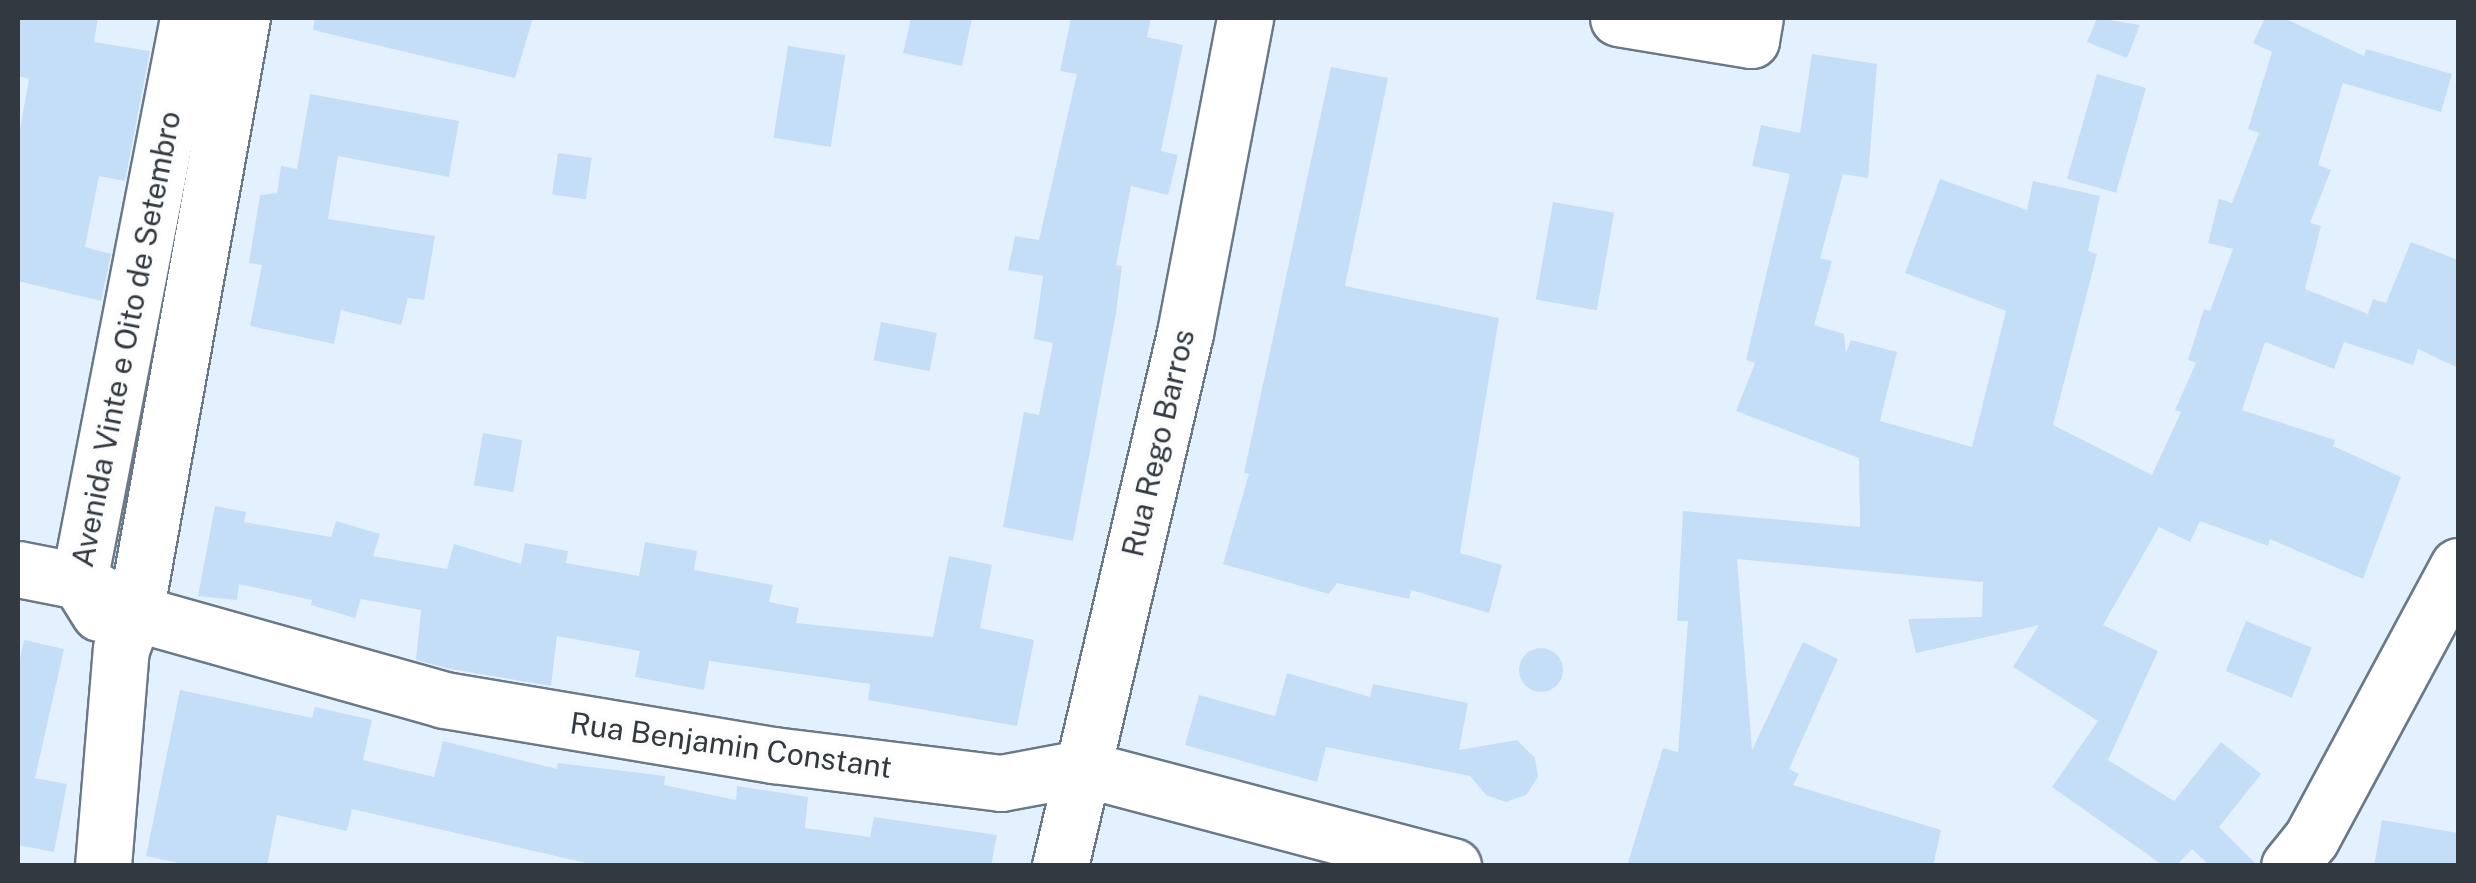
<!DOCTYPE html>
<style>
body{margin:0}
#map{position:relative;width:2476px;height:883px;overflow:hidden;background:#e3f1fe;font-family:"Public Sans",sans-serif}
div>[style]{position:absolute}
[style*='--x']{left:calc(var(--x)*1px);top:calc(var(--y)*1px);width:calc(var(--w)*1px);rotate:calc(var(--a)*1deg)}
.building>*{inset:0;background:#c5def7;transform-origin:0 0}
.round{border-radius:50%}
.roads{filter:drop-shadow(2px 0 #6a7988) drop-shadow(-2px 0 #6a7988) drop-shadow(0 2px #6a7988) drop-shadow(0 -2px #6a7988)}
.minor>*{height:55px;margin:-27.5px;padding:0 27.5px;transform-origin:27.5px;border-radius:27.5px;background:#fff}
span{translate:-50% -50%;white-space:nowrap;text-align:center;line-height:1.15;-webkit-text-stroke:8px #fcfcfc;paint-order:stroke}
.street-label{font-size:30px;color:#323940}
.frame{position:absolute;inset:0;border:20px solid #323940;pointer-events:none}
</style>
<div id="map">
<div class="building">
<div style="clip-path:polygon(18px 18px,98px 18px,94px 42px,150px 51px,125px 181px,99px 176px,85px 247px,111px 254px,101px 301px,18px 281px,18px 140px,29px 79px,18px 76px)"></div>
<div style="clip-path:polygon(315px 18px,533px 18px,515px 78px,313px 30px)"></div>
<div style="clip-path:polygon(911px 18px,972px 18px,962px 66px,903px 53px)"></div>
<div style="clip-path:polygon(1071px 18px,1151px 18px,1147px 37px,1183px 45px,1161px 151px,1178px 155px,1168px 195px,1131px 186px,1116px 265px,1122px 266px,1116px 313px,1073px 541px,1003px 527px,1024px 412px,1039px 415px,1053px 343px,1034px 339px,1043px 276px,1008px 270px,1015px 236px,1039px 240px,1077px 74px,1060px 71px)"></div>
<div style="clip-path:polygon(2097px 18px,2140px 25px,2127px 58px,2087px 42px)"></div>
<div style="clip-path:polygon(2265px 18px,2284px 18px,2364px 56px,2366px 49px,2452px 74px,2441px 112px,2343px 83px,2318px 165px,2331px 170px,2310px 223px,2321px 226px,2305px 289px,2368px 314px,2373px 299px,2386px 303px,2411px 242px,2458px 260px,2458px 368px,2418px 349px,2413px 365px,2344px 342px,2334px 369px,2265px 342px,2242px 410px,2335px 440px,2333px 446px,2401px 477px,2363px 579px,2270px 539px,2268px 546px,2200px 521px,2190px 542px,2159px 527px,2103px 625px,2158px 651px,2108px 760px,2174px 801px,2221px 742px,2261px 774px,2219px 827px,2258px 866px,2210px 866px,2192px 849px,2176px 866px,2164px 866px,2052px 787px,2098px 721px,2013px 667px,2039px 625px,1916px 653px,1908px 619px,1982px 617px,1983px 582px,1737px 559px,1752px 750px,1803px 642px,1838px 659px,1789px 769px,1799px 774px,1793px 785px,1941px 830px,1933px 866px,1627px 866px,1663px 748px,1678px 752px,1688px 621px,1677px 621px,1683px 511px,1860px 527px,1859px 458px,1736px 411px,1755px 363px,1746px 360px,1790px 174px,1752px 166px,1761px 125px,1800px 133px,1812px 54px,1877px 64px,1868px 178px,1843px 174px,1820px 258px,1832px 261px,1814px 325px,1844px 334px,1846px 353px,1851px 340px,1897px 352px,1880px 421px,1972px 447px,2006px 311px,1905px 273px,1940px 179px,2027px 210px,2033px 181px,2100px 196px,2088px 251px,2097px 254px,2053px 425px,2152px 475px,2181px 412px,2175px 410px,2196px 363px,2188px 360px,2204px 309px,2210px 311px,2233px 249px,2208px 243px,2219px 199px,2232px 203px,2259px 133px,2248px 129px,2272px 52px,2253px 43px)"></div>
<div style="left:788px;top:46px;width:58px;height:93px;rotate:9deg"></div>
<div style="clip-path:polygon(1331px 67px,1388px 78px,1345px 286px,1499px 318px,1460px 553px,1502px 565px,1489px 613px,1411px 590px,1409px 599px,1337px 583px,1329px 594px,1223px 564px,1249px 474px,1244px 473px)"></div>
<div style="left:2097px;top:74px;width:51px;height:109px;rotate:16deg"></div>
<div style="clip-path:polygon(310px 94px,459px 121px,449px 177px,338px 156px,328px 219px,435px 236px,424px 300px,408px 298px,401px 325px,341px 310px,334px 344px,250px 326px,262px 265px,249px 263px,260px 195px,277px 193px,281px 166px,297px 169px)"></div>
<div style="left:558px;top:153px;width:34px;height:42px;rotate:8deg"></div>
<div style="left:1553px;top:202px;width:62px;height:99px;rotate:10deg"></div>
<div style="left:881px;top:322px;width:57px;height:39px;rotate:11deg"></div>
<div style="left:483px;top:433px;width:40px;height:53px;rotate:10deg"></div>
<div style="clip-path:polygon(215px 506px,246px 512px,244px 522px,331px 537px,336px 521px,380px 534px,373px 556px,447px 569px,454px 544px,521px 564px,525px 543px,568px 551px,566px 563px,639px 576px,645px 542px,697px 551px,694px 570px,773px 585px,769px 602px,799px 608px,796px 623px,933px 637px,949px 556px,992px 565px,980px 628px,1034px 640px,1017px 726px,868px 700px,870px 684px,709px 661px,704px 690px,635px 677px,640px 651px,557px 636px,551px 686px,451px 669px,416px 660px,421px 610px,361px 599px,355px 618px,311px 605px,312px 600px,239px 584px,237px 600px,198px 596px)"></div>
<div style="left:2246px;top:621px;width:71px;height:54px;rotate:22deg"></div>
<div style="clip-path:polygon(24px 640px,64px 649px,35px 778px,67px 784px,54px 852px,18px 845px,18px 668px)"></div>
<div class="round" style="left:1519px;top:648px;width:44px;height:44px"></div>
<div style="clip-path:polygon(1287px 673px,1370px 697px,1373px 684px,1468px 703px,1459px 750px,1517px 740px,1535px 758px,1538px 777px,1526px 795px,1506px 802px,1486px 795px,1470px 776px,1326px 747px,1317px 782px,1185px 745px,1199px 695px,1275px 716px)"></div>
<div style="clip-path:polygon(180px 690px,312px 718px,315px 707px,372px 720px,363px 760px,434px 777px,443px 741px,557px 769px,558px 763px,665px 776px,664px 785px,736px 800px,737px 786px,808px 797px,805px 828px,870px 837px,874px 817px,997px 835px,991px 866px,599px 866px,352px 809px,347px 831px,277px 815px,267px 866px,192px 866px,146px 856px)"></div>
<div style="clip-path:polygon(2382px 820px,2458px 833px,2458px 866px,2374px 866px)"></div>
</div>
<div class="roads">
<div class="minor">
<div style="--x:1618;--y:18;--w:135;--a:9.4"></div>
<div style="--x:1751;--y:40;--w:22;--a:-80"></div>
<div style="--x:18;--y:569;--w:62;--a:11.1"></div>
<div style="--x:79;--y:581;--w:64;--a:29.7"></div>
<div style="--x:135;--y:613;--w:321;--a:15.7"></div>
<div style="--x:444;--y:700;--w:334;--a:9.5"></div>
<div style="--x:773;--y:755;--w:230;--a:7"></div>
<div style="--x:1001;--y:783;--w:81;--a:-10.6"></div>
<div style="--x:1081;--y:768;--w:385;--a:14.8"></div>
<div style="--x:99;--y:613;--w:38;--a:-122"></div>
<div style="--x:79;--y:581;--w:573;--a:-79.04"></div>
<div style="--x:103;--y:866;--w:218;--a:-85.3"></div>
<div style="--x:121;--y:649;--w:39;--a:-69"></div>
<div style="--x:135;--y:613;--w:605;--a:-79.81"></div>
<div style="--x:1060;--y:866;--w:547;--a:-76.8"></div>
<div style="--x:1185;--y:333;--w:321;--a:-79.2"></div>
<div style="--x:2289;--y:866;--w:35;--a:-51"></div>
<div style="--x:2311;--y:839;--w:310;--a:-61.7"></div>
</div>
</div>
<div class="street-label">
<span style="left:126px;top:339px;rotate:-79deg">Avenida Vinte e Oito de Setembro</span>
<span style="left:1158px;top:443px;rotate:-77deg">Rua Rego Barros</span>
<span style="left:731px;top:745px;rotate:8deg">Rua Benjamin Constant</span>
</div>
<div class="frame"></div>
</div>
